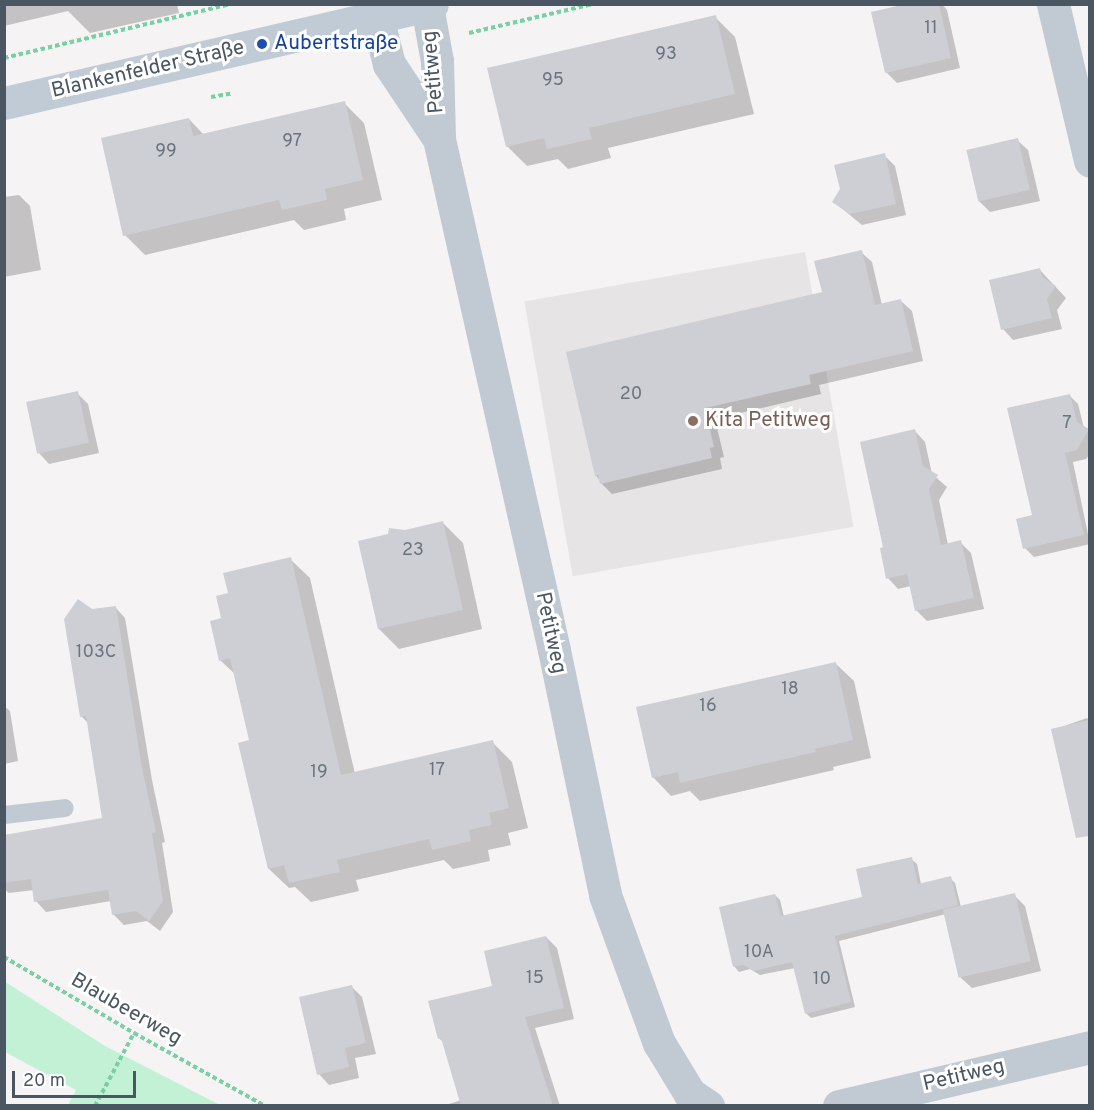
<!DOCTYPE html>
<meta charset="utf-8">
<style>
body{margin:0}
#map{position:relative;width:1094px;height:1110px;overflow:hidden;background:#f5f3f3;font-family:Overpass,sans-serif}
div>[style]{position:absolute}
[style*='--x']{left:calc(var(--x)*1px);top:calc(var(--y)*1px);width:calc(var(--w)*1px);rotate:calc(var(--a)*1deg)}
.education>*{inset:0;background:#e6e4e5;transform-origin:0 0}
.green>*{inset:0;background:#c3f1d5}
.shadow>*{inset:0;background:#0003}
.building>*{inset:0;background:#cdcfd5;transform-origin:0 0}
.path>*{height:4px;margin-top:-2px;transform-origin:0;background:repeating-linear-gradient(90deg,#7ad0a6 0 4.5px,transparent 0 7.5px)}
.lane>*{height:18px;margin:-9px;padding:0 9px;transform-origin:9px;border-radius:9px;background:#c1cad2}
.street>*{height:33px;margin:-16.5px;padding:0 16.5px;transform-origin:16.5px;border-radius:16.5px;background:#c1cad2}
.secondary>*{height:33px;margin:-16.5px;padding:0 16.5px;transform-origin:16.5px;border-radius:16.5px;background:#c1cbd6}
.dots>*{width:16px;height:16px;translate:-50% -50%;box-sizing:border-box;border:3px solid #fff;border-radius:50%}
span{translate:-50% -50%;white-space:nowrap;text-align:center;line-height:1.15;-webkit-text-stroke:6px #fff;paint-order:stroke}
.number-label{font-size:18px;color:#6b747e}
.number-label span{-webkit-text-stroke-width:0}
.transit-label{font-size:21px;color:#164399}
.left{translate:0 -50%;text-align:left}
.street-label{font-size:21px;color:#4a5661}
.education-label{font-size:21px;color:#785e54}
.frame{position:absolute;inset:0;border:6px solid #4a5661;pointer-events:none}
.scale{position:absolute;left:12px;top:1071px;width:124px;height:27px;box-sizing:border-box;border:3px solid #4a5661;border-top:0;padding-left:8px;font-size:18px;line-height:21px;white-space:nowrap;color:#4a5661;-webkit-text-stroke:4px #fff;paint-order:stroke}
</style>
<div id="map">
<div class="education">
<div style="left:805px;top:252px;width:279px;height:285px;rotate:80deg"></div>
</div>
<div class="green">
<div style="clip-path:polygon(4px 981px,105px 1046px,220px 1105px,68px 1105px,76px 1090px,5px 1052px)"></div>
</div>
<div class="shadow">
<div style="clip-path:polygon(4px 4px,177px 4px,179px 13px,90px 33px,68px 11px,4px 26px)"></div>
<div style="clip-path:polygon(913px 4px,942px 4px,947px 10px,960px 68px,897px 83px,886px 72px)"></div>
<div style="clip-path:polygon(715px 17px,735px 37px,754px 114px,608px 148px,611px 158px,568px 169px,558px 159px,527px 166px,507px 146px)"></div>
<div style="clip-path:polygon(344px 103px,364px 123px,382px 200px,344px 209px,346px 220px,304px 230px,294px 220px,145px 255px,125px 235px,189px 119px,204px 135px)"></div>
<div style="clip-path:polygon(1017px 140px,1028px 150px,1040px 201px,990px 212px,979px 201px)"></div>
<div style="clip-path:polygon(884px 155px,895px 166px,906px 215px,862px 225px,834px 202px)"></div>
<div style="clip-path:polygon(19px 195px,30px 206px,41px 270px,4px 277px,4px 197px)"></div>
<div style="clip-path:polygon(861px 252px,872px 262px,882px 305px,901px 301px,912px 311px,923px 361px,819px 385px,821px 394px,715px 419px,724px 457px,720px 458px,722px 469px,612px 494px,601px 483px,596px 475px,823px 293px)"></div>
<div style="clip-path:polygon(1039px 269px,1066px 298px,1057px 310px,1062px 329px,1013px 340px,1003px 329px)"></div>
<div style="clip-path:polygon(77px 393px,88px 404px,99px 453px,49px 464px,39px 453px)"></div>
<div style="clip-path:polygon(1069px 395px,1078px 404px,1084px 428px,1090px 431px,1090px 454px,1086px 459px,1073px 462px,1090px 544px,1034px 557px,1025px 548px)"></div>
<div style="clip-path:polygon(915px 431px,925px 442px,932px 474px,947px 487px,939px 500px,948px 545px,960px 542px,971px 553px,984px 609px,927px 621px,916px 610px,911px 586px,898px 589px,888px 578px,885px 549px)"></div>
<div style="clip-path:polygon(443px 523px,463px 543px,482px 629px,399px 649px,379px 629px,405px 531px)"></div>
<div style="clip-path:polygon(290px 559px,310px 578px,355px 774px,492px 742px,512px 762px,528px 828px,508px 833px,511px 845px,488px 850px,490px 861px,453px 869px,444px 860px,356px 880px,359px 891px,311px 902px,295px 887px,289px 888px,269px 869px,251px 741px,236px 675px,220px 660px,222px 619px,229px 594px)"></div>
<div style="clip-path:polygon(115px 607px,125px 618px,152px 780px,165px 842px,162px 843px,173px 912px,160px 931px,147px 921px,124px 925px,113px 914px,111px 901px,46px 912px,36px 901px,34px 890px,9px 893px,4px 889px,4px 836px,104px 819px,89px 724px,81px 716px,92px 611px)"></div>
<div style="clip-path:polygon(835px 663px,854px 681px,871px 758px,833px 767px,834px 770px,700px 801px,690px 791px,671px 796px,653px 777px)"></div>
<div style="clip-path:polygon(4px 706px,10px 711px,18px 761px,4px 764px)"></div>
<div style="clip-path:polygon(1087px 718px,1090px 721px,1090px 841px,1082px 807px,1053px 730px)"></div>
<div style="clip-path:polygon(911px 859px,917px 864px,921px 884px,950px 878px,955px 883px,961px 907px,1014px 895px,1025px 906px,1041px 971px,972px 988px,961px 978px,946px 914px,839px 941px,855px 1007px,811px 1018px,806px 1013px,795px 968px,760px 975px,750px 969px,739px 972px,734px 966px,775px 895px,780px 900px,784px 917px,864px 898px)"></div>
<div style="clip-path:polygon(546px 937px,557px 948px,574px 1019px,535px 1028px,560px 1106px,443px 1106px,461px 1100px,444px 1043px,439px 1038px)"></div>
<div style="clip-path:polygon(352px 987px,362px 997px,376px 1054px,355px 1058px,359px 1078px,329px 1085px,319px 1074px)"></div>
</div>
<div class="building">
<div style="clip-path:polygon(906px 4px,939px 4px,951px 58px,885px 73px,871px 12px)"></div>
<div style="clip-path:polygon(716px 15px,735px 94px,589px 128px,592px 139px,547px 149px,544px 138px,506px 147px,487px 68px)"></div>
<div style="clip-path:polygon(345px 101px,363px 180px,325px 189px,327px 200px,282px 210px,279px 200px,123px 236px,101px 138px,189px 118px,193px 136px)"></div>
<div style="left:1018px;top:138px;width:53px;height:53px;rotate:77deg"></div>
<div style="clip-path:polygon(885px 153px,896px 204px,850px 214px,832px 202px,840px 189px,834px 165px)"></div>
<div style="clip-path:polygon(862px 250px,875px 305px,901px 299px,913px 351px,809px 375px,811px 384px,705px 408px,714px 447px,710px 448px,712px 458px,600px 484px,598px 475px,595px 476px,566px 352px,822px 292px,814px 261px)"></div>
<div style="clip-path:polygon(1040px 268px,1042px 277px,1056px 286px,1047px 299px,1052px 318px,1001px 330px,989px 280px)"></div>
<div style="left:78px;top:391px;width:53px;height:53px;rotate:78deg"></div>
<div style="clip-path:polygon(1070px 394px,1077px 422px,1089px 429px,1077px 450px,1065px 453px,1084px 535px,1023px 549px,1016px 519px,1032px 515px,1007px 408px)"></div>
<div style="clip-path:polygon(915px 429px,923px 466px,938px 475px,929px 489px,941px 545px,961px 540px,974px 598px,915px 611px,907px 574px,886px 579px,880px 548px,883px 547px,860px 442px)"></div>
<div style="clip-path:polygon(443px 521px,463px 610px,378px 629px,358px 541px,388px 534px,389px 528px,405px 530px)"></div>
<div style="clip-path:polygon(291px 557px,341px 775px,493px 740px,509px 808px,489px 813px,492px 825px,469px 830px,471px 841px,432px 850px,429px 839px,337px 860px,340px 872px,289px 883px,284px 865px,268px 869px,238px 743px,249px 740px,230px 658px,219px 661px,210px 621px,221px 618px,216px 596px,228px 593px,223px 573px)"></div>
<div style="clip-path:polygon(78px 599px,92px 609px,116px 606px,142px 768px,156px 832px,152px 833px,163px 901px,149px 921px,136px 911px,112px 915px,108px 890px,34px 902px,31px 879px,4px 883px,4px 835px,102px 818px,86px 716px,80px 717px,64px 619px)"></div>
<div style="clip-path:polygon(836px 662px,853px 740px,815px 749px,816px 752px,680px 783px,678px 772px,652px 778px,636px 707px)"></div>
<div style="clip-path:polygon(1089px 720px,1089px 836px,1076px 838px,1051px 729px)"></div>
<div style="clip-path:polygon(912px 857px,918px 884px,951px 876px,958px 905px,835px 936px,851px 1002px,805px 1014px,792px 962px,754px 971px,744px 965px,733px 967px,719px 907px,775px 894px,781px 916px,862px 897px,856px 869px)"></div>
<div style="left:1015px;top:893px;width:70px;height:74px;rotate:77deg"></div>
<div style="clip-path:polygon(546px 936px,564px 1008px,525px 1017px,553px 1106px,461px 1106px,441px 1038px,438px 1039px,428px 1001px,492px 986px,484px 951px)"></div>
<div style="clip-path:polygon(352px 985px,366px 1043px,345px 1048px,349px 1067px,317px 1075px,299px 997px)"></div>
</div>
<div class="path">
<div style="--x:469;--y:33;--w:127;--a:-13.2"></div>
<div style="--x:4;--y:58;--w:233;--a:-13.4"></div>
<div style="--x:211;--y:97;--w:22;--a:-10"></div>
<div style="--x:4;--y:957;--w:151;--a:30.3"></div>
<div style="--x:134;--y:1033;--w:150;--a:29.1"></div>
<div style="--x:95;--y:1106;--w:83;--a:-61.9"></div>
</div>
<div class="lane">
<div style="--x:4;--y:815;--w:61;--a:-6.5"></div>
</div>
<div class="street">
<div style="--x:1053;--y:4;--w:161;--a:76.7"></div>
<div style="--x:427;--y:6;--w:56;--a:79.7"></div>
<div style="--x:437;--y:61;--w:78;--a:88.5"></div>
<div style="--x:439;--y:139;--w:524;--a:77.32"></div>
<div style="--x:554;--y:650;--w:250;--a:78.2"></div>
<div style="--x:605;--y:895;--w:158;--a:70"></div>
<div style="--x:659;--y:1043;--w:60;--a:58.7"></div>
<div style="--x:690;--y:1094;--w:22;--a:34"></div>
<div style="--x:377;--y:17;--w:49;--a:75.7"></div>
<div style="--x:389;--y:64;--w:90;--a:56.3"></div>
<div style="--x:839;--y:1106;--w:258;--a:-13.2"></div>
</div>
<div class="secondary">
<div style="--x:4;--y:103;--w:439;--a:-13"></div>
</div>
<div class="dots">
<div style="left:262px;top:44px;background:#1a4fb4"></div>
<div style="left:693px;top:421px;background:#8d6e63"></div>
</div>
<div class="number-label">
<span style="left:931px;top:29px">11</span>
<span style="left:666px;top:55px">93</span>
<span style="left:553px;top:81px">95</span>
<span style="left:292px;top:142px">97</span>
<span style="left:166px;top:152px">99</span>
<span style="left:631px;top:395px">20</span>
<span style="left:1067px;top:424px">7</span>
<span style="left:413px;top:551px">23</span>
<span style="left:96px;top:653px">103C</span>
<span style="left:790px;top:690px">18</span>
<span style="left:708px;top:707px">16</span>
<span style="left:437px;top:771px">17</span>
<span style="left:319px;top:773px">19</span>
<span style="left:759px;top:953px">10A</span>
<span style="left:535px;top:979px">15</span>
<span style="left:822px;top:980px">10</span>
</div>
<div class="transit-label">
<span class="left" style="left:274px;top:44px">Aubertstraße</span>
</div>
<div class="street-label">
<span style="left:148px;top:70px;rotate:-13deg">Blankenfelder Straße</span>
<span style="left:434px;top:72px;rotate:-95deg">Petitweg</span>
<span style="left:550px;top:633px;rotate:78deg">Petitweg</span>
<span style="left:126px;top:1010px;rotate:30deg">Blaubeerweg</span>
<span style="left:964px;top:1076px;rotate:-13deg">Petitweg</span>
</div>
<div class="education-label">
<span class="left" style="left:705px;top:421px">Kita Petitweg</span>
</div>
<div class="frame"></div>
<div class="scale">20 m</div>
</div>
